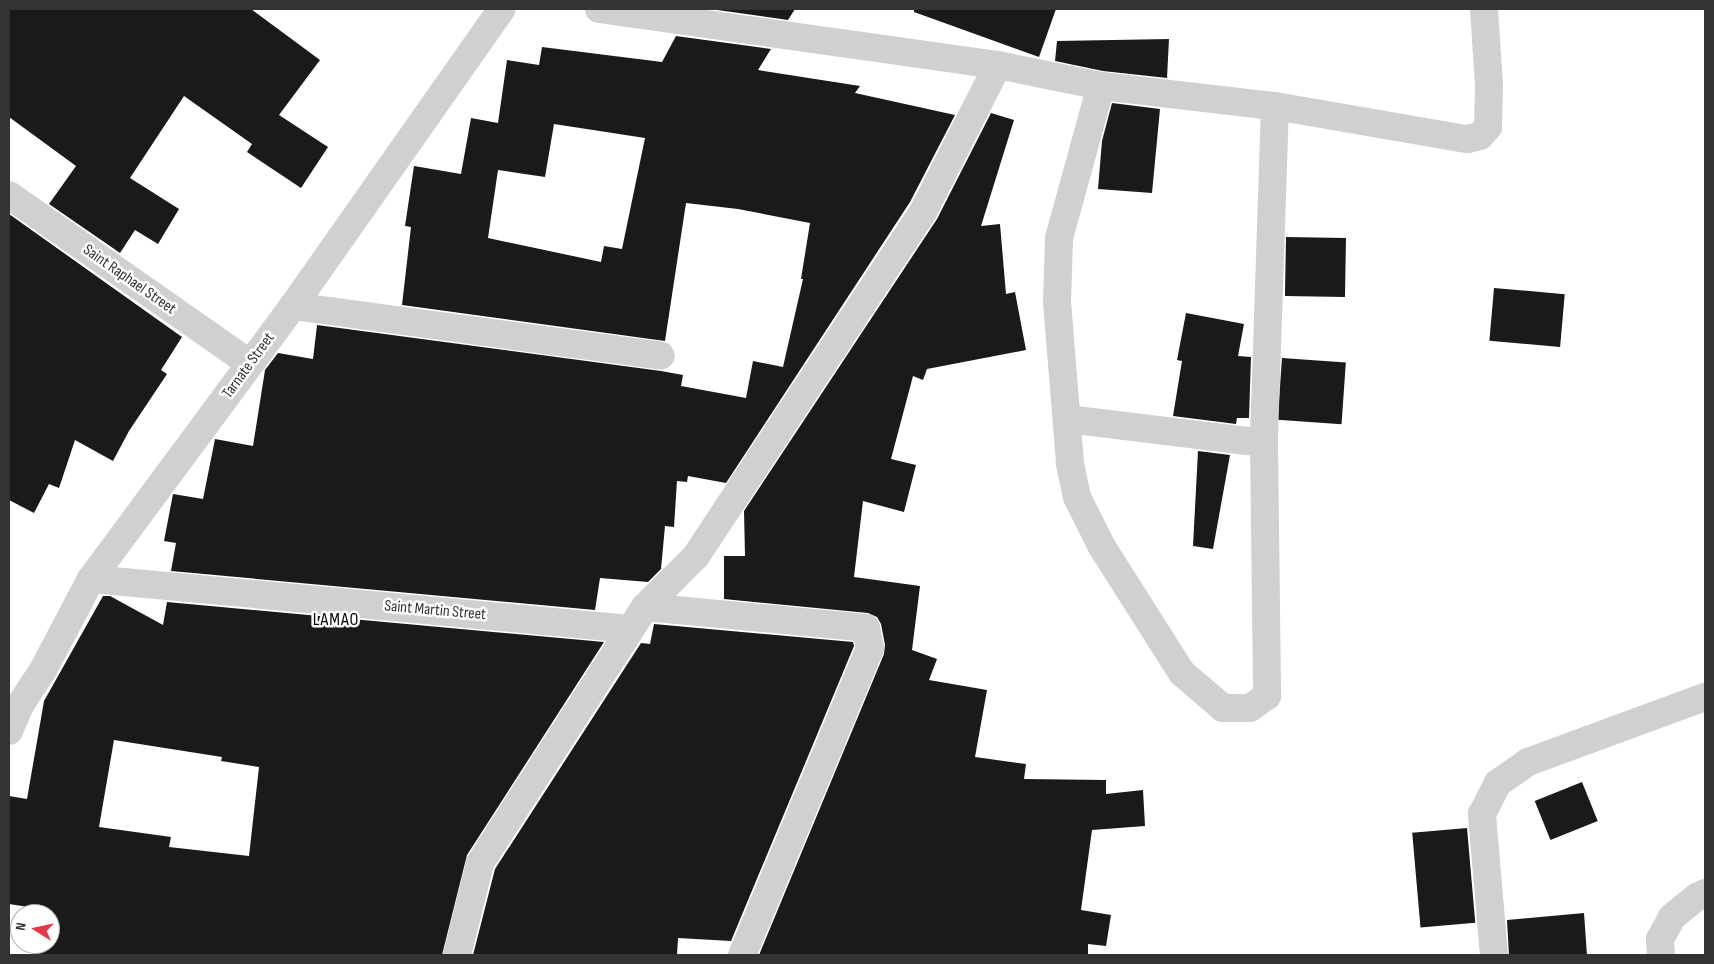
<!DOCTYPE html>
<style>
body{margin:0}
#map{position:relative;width:1714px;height:964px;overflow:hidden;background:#fff;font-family:"Sofia Sans Condensed",sans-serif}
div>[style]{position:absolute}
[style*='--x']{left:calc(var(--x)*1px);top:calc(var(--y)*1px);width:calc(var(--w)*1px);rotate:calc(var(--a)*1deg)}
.building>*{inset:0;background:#1a1a1a;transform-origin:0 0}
.minor>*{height:28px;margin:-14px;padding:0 14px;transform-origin:14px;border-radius:14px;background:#d0d0d0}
span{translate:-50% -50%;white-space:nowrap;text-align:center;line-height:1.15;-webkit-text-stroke:5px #fff;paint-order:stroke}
.street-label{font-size:16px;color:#333}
.neighbourhood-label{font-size:18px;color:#000;letter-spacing:1px}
.frame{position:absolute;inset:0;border:10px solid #333;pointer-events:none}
.north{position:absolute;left:10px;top:904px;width:50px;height:50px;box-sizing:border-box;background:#fff;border:1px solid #adadad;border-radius:50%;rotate:280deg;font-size:14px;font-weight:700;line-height:20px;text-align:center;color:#333}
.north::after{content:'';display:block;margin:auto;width:18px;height:22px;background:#e63946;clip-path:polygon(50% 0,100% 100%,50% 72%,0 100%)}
</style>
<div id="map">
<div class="building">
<div style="clip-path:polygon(9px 9px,251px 9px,320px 60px,279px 115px,328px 147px,301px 188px,247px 152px,252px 144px,184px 96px,130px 178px,179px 209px,158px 244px,135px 230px,120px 253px,49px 204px,76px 166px,9px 117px)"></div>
<div style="clip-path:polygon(710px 9px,795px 9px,788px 20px)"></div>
<div style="clip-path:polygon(914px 9px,1056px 9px,1039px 57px,914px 12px)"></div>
<div style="clip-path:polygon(evenodd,676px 36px,771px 49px,758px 70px,860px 86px,855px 93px,955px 115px,910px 202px,726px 483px,688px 476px,687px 482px,677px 481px,674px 527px,665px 526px,661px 569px,648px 582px,600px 578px,595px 610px,171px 571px,176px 543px,164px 541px,173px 494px,203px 499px,215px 439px,253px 446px,265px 370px,278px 353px,313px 359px,317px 325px,661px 371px,683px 375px,681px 386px,746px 398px,753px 361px,783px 367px,803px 279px,801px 279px,810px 223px,738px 209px,686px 203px,665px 341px,402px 305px,411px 227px,405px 226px,414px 166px,461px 174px,471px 118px,498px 123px,507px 60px,539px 65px,542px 47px,662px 62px,676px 36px,554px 124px,645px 138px,622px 249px,604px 246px,601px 262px,488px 238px,498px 170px,545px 177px,554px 124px)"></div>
<div style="clip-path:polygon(1169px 39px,1167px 78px,1103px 71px,1055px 61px,1057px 41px)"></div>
<div style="clip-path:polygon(1112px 103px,1160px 109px,1152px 193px,1098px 189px,1102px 141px)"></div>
<div style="clip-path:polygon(991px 113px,1014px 120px,981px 226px,1000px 224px,1006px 294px,1015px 292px,1026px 350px,927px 369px,923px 380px,913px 376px,891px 459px,916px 465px,904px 512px,863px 501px,854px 577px,920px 586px,912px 650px,937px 659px,929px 680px,987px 690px,975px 757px,1026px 764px,1024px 779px,1106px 780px,1106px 794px,1143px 790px,1145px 826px,1092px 830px,1081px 910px,1111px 915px,1106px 946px,1088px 944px,1088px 955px,759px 955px,884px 654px,885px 645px,881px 624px,877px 617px,868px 613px,724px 599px,724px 556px,745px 556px,744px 511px,937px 219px)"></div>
<div style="clip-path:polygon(9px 214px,182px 337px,161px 370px,167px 374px,129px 431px,113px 461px,75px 440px,59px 488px,49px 484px,34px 513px,9px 500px)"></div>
<div style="left:1286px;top:237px;width:60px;height:59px;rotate:1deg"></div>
<div style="left:1494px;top:288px;width:71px;height:53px;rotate:5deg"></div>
<div style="clip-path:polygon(1186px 313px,1244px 324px,1238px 356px,1251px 357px,1249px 418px,1237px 418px,1236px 424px,1173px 416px,1182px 361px,1177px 360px)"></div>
<div style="left:1282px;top:358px;width:64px;height:62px;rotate:4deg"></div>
<div style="clip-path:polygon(1198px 451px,1230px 455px,1213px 549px,1193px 546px)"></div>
<div style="clip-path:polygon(evenodd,103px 596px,110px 596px,163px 625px,167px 602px,604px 642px,467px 855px,442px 955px,32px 955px,35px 944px,50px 944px,50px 914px,34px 914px,35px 908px,9px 904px,9px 796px,27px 799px,44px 701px,103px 596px,114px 740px,222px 757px,221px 761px,259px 767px,249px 856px,169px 847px,171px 837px,99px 827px,114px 740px)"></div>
<div style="clip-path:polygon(654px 624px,853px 642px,854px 646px,731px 941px,678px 938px,677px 955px,473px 955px,495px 869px,641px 643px,650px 644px)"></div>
<div style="left:1582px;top:782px;width:42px;height:51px;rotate:68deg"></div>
<div style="left:1467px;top:828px;width:95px;height:55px;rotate:85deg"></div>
<div style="clip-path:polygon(1584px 913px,1587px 955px,1509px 955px,1507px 920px)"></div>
</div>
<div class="minor">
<div style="--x:599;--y:9;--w:403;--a:8"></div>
<div style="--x:998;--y:65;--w:105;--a:11.5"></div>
<div style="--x:1275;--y:106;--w:337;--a:91.9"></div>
<div style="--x:1264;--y:443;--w:253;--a:89.3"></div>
<div style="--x:1267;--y:696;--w:21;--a:145"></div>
<div style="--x:1250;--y:708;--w:27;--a:180"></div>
<div style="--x:1223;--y:708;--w:54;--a:-139.5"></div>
<div style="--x:1182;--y:673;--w:149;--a:-122.4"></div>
<div style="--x:1102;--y:547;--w:56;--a:-116.6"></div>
<div style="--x:1077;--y:497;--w:35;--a:-102"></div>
<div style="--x:1070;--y:463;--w:161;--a:-94.6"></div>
<div style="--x:1057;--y:303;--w:65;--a:-88.2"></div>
<div style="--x:1059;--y:238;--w:158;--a:-74.6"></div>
<div style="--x:1101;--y:86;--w:175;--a:6.6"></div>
<div style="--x:1275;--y:106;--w:195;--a:9.8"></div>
<div style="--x:1467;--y:139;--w:13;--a:-13"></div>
<div style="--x:1480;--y:136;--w:12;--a:-48"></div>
<div style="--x:1488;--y:127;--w:41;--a:-88.6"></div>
<div style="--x:1489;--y:86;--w:77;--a:-93.7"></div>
<div style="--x:9;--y:195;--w:294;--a:35"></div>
<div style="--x:293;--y:306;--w:371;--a:7.7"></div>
<div style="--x:1068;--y:419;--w:197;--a:7"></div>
<div style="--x:91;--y:579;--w:541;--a:5.3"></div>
<div style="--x:645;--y:607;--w:222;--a:5.4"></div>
<div style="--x:866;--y:628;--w:20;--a:79"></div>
<div style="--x:870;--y:648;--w:333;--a:112.6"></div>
<div style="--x:9;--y:731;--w:28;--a:-67"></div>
<div style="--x:20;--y:705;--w:42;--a:-56.7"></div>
<div style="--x:43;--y:670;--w:103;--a:-62.2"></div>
<div style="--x:91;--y:579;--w:340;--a:-53.5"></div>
<div style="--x:293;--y:306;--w:363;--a:-54.9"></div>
<div style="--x:457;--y:955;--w:95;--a:-76"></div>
<div style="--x:480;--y:863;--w:305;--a:-57.2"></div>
<div style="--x:645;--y:607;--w:72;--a:-45"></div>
<div style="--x:696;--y:556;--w:414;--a:-56.6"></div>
<div style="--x:924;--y:210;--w:163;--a:-63"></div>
<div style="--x:1494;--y:955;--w:142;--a:-94.9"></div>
<div style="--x:1482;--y:814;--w:35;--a:-63"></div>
<div style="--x:1498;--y:783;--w:37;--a:-35"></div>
<div style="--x:1528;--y:762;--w:189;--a:-20.2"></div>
<div style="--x:1661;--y:955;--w:16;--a:-94"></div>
<div style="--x:1660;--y:939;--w:25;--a:-61"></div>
<div style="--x:1672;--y:917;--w:32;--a:-39"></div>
<div style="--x:1697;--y:897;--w:9;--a:-27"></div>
</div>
<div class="street-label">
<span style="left:129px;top:280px;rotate:35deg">Saint Raphael Street</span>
<span style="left:249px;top:366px;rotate:-54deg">Tarnate Street</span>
<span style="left:435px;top:611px;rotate:5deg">Saint Martin Street</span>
</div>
<div class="neighbourhood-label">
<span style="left:336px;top:620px">LAMAO</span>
</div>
<div class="frame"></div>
<div class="north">N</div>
</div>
